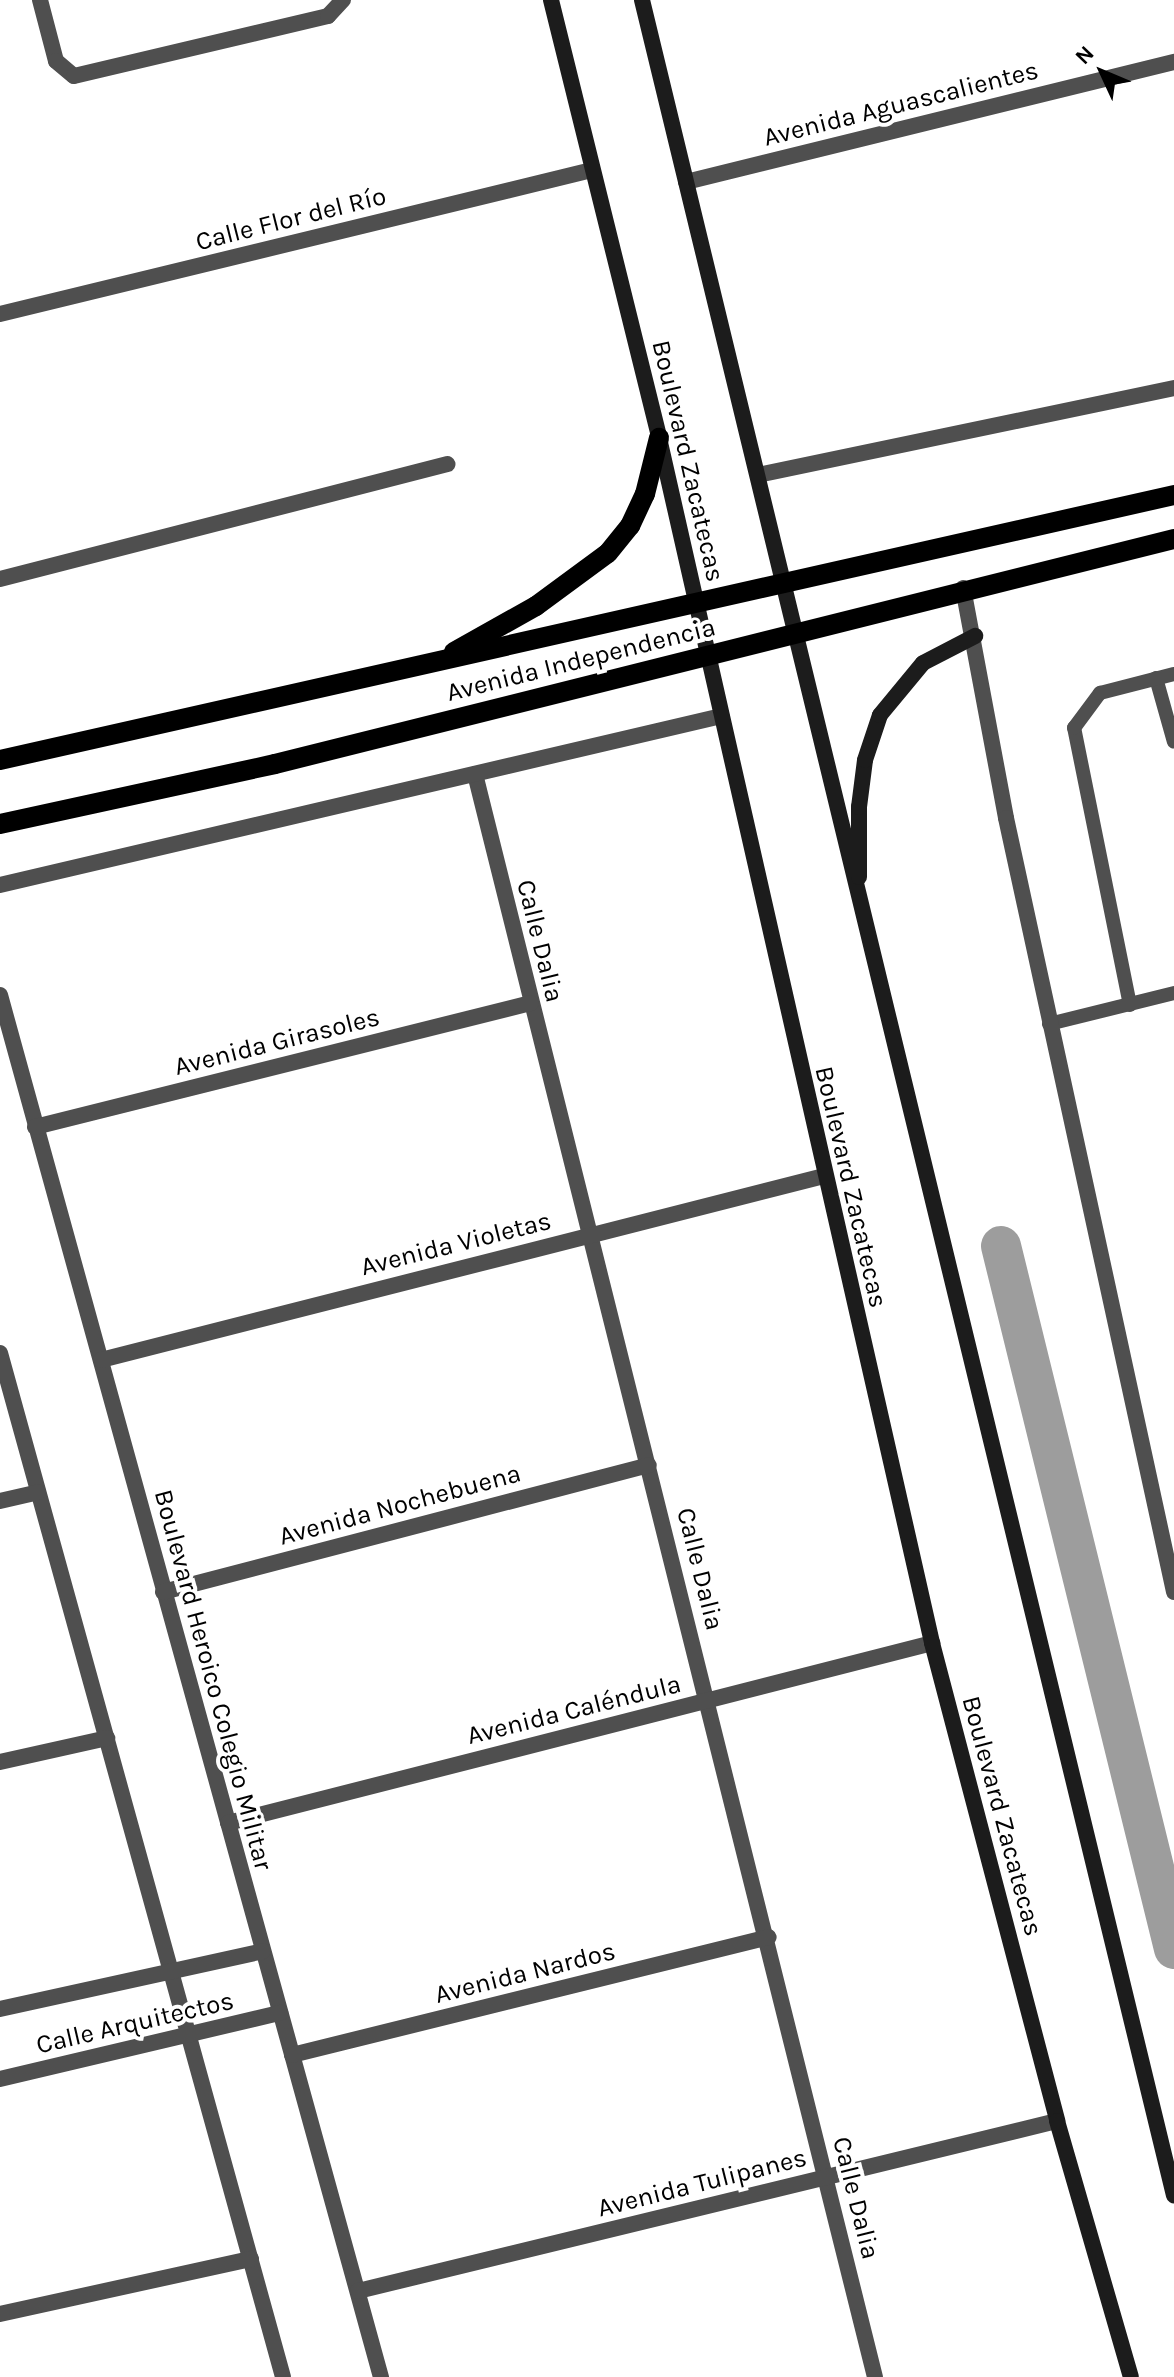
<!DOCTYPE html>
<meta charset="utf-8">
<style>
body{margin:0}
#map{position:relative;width:1174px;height:2377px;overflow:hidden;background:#fff;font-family:Karla,sans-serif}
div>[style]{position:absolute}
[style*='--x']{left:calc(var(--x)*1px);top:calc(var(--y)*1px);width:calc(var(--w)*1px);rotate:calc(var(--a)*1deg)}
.canal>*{height:40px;margin:-20px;padding:0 20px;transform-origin:20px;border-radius:20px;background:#9d9d9d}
.lane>*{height:14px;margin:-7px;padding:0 7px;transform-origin:7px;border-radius:7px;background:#4f4f4f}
.street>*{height:16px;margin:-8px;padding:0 8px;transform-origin:8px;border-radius:8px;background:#4f4f4f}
.secondary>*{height:16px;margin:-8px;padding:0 8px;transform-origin:8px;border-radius:8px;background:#1c1c1c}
.primary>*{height:20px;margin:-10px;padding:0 10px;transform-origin:10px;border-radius:10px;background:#000}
span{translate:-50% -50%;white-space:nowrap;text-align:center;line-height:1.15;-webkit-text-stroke:8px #fff;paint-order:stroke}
.street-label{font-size:26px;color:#000}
.north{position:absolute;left:1062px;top:32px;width:80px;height:80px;-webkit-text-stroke:6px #fff;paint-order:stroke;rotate:314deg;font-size:22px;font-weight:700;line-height:32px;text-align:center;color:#000}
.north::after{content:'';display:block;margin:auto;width:28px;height:36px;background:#000;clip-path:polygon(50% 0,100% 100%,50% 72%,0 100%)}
</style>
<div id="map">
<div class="canal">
<div style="--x:1001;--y:1246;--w:724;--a:76.17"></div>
</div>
<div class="lane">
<div style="--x:1156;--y:678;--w:66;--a:74.3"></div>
<div style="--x:1130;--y:1005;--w:283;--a:-101.4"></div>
<div style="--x:1074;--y:728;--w:44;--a:-53.4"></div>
<div style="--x:1100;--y:693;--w:76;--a:-14.4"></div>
<div style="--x:1049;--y:1024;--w:129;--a:-13.9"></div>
</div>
<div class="street">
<div style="--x:40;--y:0;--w:63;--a:75.3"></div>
<div style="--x:56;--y:61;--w:23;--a:40"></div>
<div style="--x:74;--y:76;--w:261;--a:-13.3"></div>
<div style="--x:328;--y:16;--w:22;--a:-47"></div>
<div style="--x:686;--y:182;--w:503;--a:-13.82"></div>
<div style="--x:0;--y:314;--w:609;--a:-13.67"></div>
<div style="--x:758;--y:475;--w:425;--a:-11.8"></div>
<div style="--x:0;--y:579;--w:462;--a:-14.4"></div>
<div style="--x:963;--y:588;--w:234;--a:79.4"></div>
<div style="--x:1006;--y:818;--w:792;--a:77.75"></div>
<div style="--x:475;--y:774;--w:1652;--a:75.99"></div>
<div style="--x:0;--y:885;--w:741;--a:-13.19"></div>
<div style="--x:0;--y:995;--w:1434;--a:74.59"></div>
<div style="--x:35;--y:1127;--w:511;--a:-14.04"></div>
<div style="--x:0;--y:1353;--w:1062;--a:74.55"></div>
<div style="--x:101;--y:1360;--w:746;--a:-14.28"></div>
<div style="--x:0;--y:1501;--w:39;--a:-13"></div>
<div style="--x:163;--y:1592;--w:502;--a:-14.64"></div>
<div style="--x:0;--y:1762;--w:110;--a:-12.6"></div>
<div style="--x:228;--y:1823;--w:727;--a:-14.34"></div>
<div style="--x:0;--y:2009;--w:269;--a:-12.4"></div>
<div style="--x:292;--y:2055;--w:491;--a:-13.9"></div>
<div style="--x:0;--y:2079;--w:288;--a:-13.3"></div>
<div style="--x:358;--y:2291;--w:719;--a:-13.67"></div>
<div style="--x:0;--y:2314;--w:257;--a:-12.4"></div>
</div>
<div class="secondary">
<div style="--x:551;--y:0;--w:451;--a:76.1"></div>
<div style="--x:659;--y:438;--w:1236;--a:77.23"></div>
<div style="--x:932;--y:1643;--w:494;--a:75.3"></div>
<div style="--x:1057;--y:2121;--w:266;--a:73.9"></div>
<div style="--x:642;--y:0;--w:2259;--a:76.38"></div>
<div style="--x:859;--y:877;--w:70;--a:-90"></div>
<div style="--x:859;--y:807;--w:47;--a:-82.7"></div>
<div style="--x:865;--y:760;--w:47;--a:-71.6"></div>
<div style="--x:880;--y:715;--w:67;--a:-50.4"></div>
<div style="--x:923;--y:663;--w:59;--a:-27.4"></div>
</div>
<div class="primary">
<div style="--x:454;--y:652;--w:94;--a:-29.3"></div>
<div style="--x:536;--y:606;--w:89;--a:-36.4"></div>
<div style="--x:608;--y:553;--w:35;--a:-51"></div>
<div style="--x:630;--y:526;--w:35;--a:-65"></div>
<div style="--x:645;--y:494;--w:58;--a:-76"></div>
<div style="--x:0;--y:760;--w:1204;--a:-12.72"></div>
<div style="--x:0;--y:824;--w:281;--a:-12.3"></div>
<div style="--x:275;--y:764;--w:927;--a:-14.05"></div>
</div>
<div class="street-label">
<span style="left:901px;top:104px;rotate:-14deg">Avenida Aguascalientes</span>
<span style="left:291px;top:219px;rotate:-14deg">Calle Flor del Río</span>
<span style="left:688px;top:461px;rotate:77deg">Boulevard Zacatecas</span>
<span style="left:581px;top:660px;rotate:-14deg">Avenida Independencia</span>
<span style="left:540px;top:941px;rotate:76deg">Calle Dalia</span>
<span style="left:277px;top:1042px;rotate:-14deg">Avenida Girasoles</span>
<span style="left:851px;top:1187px;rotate:77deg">Boulevard Zacatecas</span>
<span style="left:456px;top:1244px;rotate:-14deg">Avenida Violetas</span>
<span style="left:400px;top:1505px;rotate:-15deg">Avenida Nochebuena</span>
<span style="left:700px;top:1569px;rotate:76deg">Calle Dalia</span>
<span style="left:213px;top:1680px;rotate:75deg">Boulevard Heroico Colegio Militar</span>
<span style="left:574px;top:1710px;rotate:-14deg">Avenida Caléndula</span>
<span style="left:1002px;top:1816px;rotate:75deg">Boulevard Zacatecas</span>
<span style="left:525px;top:1973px;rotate:-14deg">Avenida Nardos</span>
<span style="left:135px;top:2023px;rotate:-13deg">Calle Arquitectos</span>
<span style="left:702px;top:2183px;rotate:-14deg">Avenida Tulipanes</span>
<span style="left:856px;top:2198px;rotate:76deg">Calle Dalia</span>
</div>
<div class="north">N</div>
</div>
